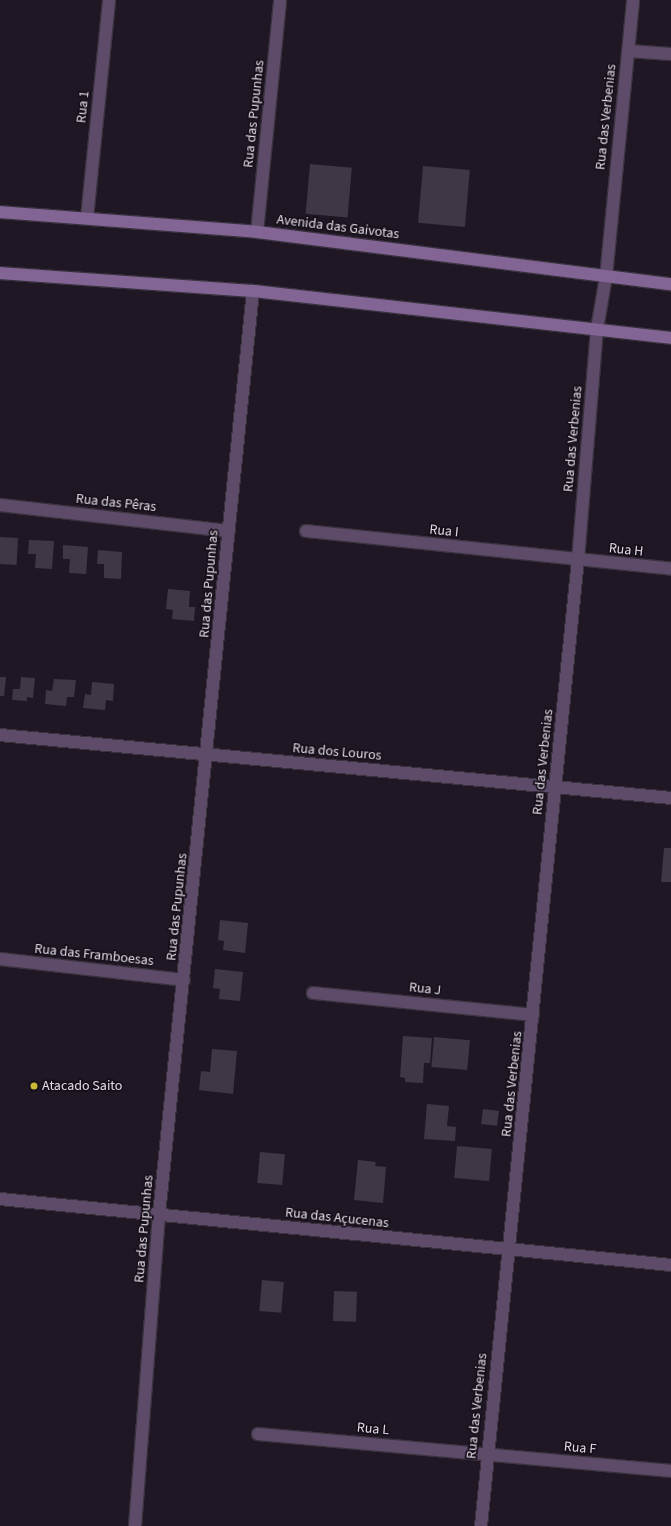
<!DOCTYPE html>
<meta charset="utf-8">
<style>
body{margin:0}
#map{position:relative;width:671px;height:1526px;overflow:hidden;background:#1f1824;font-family:"Source Sans 3",sans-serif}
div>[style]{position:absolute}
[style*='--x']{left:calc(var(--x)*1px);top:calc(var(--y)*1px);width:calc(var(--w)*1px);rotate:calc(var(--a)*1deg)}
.building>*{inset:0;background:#3f3744;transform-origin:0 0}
.roads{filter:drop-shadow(1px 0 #3a333f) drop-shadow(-1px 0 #3a333f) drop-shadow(0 1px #3a333f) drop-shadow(0 -1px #3a333f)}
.street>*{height:12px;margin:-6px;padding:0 6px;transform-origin:6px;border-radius:6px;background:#5d4b69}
.secondary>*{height:12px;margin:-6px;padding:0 6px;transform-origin:6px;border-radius:6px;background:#826595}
.dots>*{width:11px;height:11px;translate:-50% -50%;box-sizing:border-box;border:2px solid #160f1b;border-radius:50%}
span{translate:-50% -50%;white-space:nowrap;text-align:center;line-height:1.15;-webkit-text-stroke:3.5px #160f1b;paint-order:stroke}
.street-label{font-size:14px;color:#e0dbe3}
.poi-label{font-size:14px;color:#e0dbe3}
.left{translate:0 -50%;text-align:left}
</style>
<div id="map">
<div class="building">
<div style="left:310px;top:164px;width:42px;height:50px;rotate:5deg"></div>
<div style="left:423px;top:166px;width:47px;height:57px;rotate:5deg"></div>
<div style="left:0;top:537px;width:18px;height:27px;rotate:3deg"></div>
<div style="clip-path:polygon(29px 540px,54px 541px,52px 569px,35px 568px,36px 554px,28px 554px)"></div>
<div style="clip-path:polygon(63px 545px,88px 547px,86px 574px,69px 573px,70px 559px,63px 559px)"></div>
<div style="clip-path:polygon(98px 550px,122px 552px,121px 579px,104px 578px,104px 564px,97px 564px)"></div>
<div style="clip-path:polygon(168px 589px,190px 591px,189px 607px,195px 607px,194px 621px,172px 619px,173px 610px,166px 609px)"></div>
<div style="clip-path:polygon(0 677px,6px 677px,4px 696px,0 696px)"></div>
<div style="clip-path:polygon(21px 677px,35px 678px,33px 698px,27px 697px,27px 701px,12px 700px,13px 689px,20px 689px)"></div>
<div style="clip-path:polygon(54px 679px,76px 680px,74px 697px,67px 697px,66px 706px,45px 704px,46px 690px,52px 691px)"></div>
<div style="clip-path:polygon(92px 682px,114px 684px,113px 701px,106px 700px,105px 710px,83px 708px,85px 694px,91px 695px)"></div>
<div style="clip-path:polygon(664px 848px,671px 848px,671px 882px,661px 882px)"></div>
<div style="clip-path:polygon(220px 920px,248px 923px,245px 953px,223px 950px,224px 941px,218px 940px)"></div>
<div style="clip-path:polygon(215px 969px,243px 972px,240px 1001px,219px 999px,220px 989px,213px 988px)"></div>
<div style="clip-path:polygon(403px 1036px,432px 1038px,430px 1063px,424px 1063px,423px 1083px,405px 1082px,405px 1078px,400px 1077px)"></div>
<div style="left:434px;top:1037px;width:36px;height:30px;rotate:5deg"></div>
<div style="clip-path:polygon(212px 1049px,237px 1051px,233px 1094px,199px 1090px,201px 1071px,210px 1072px)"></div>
<div style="clip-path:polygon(427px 1104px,449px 1106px,447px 1126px,456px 1127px,455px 1141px,424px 1139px)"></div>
<div style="left:483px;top:1109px;width:16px;height:15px;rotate:7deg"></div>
<div style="left:457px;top:1146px;width:35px;height:32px;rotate:5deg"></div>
<div style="left:260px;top:1152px;width:25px;height:31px;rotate:5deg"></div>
<div style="clip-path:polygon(358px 1160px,376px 1162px,375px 1166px,386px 1167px,383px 1203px,354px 1200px)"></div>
<div style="left:262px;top:1280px;width:22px;height:31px;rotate:5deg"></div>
<div style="left:334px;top:1291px;width:23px;height:30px;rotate:2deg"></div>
</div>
<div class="roads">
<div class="street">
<div style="--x:628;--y:51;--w:43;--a:4"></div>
<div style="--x:87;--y:218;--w:219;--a:-84.2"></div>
<div style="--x:257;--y:232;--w:233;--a:-84.3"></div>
<div style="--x:0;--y:505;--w:230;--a:6.5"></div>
<div style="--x:306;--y:531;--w:367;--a:5.9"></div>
<div style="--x:0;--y:735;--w:674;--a:5.36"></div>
<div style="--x:0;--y:959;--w:185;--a:6.5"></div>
<div style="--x:313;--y:993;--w:221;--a:5.7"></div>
<div style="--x:0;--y:1199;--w:674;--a:5.62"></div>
<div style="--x:258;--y:1434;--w:415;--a:5.1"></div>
<div style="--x:135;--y:1526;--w:312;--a:-85.6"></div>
<div style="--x:159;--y:1215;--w:929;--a:-84.19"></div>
<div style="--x:481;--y:1526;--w:971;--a:-84.27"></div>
<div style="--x:578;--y:560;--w:232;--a:-85.3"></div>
<div style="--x:597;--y:329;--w:53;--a:-80.2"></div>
<div style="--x:606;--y:277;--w:278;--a:-84.4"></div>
</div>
<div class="secondary">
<div style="--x:0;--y:212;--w:258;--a:4.4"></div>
<div style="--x:257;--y:232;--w:417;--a:7.2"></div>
<div style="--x:0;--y:273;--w:254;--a:4.1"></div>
<div style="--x:253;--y:291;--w:421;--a:6.4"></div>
</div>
</div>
<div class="dots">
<div style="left:34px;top:1086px;background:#cbba39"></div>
</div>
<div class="street-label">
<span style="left:83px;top:107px;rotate:-84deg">Rua 1</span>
<span style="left:254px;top:114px;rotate:-84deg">Rua das Pupunhas</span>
<span style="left:606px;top:117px;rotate:-84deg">Rua das Verbenias</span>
<span style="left:338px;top:227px;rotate:7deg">Avenida das Gaivotas</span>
<span style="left:573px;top:439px;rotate:-85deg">Rua das Verbenias</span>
<span style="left:116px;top:503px;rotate:6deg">Rua das Pêras</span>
<span style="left:444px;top:531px;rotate:6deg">Rua I</span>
<span style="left:626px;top:550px;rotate:6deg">Rua H</span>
<span style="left:209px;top:584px;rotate:-85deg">Rua das Pupunhas</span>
<span style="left:337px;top:752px;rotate:5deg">Rua dos Louros</span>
<span style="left:543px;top:762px;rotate:-84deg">Rua das Verbenias</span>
<span style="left:177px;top:907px;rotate:-84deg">Rua das Pupunhas</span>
<span style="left:94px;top:955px;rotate:6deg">Rua das Framboesas</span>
<span style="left:425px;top:989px;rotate:6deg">Rua J</span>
<span style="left:512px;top:1084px;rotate:-84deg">Rua das Verbenias</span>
<span style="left:337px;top:1218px;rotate:6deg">Rua das Açucenas</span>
<span style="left:144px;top:1229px;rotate:-85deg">Rua das Pupunhas</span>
<span style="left:477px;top:1406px;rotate:-84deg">Rua das Verbenias</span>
<span style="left:373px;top:1429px;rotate:5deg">Rua L</span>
<span style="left:580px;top:1448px;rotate:5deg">Rua F</span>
</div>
<div class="poi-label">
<span class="left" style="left:42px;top:1086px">Atacado Saito</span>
</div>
</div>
